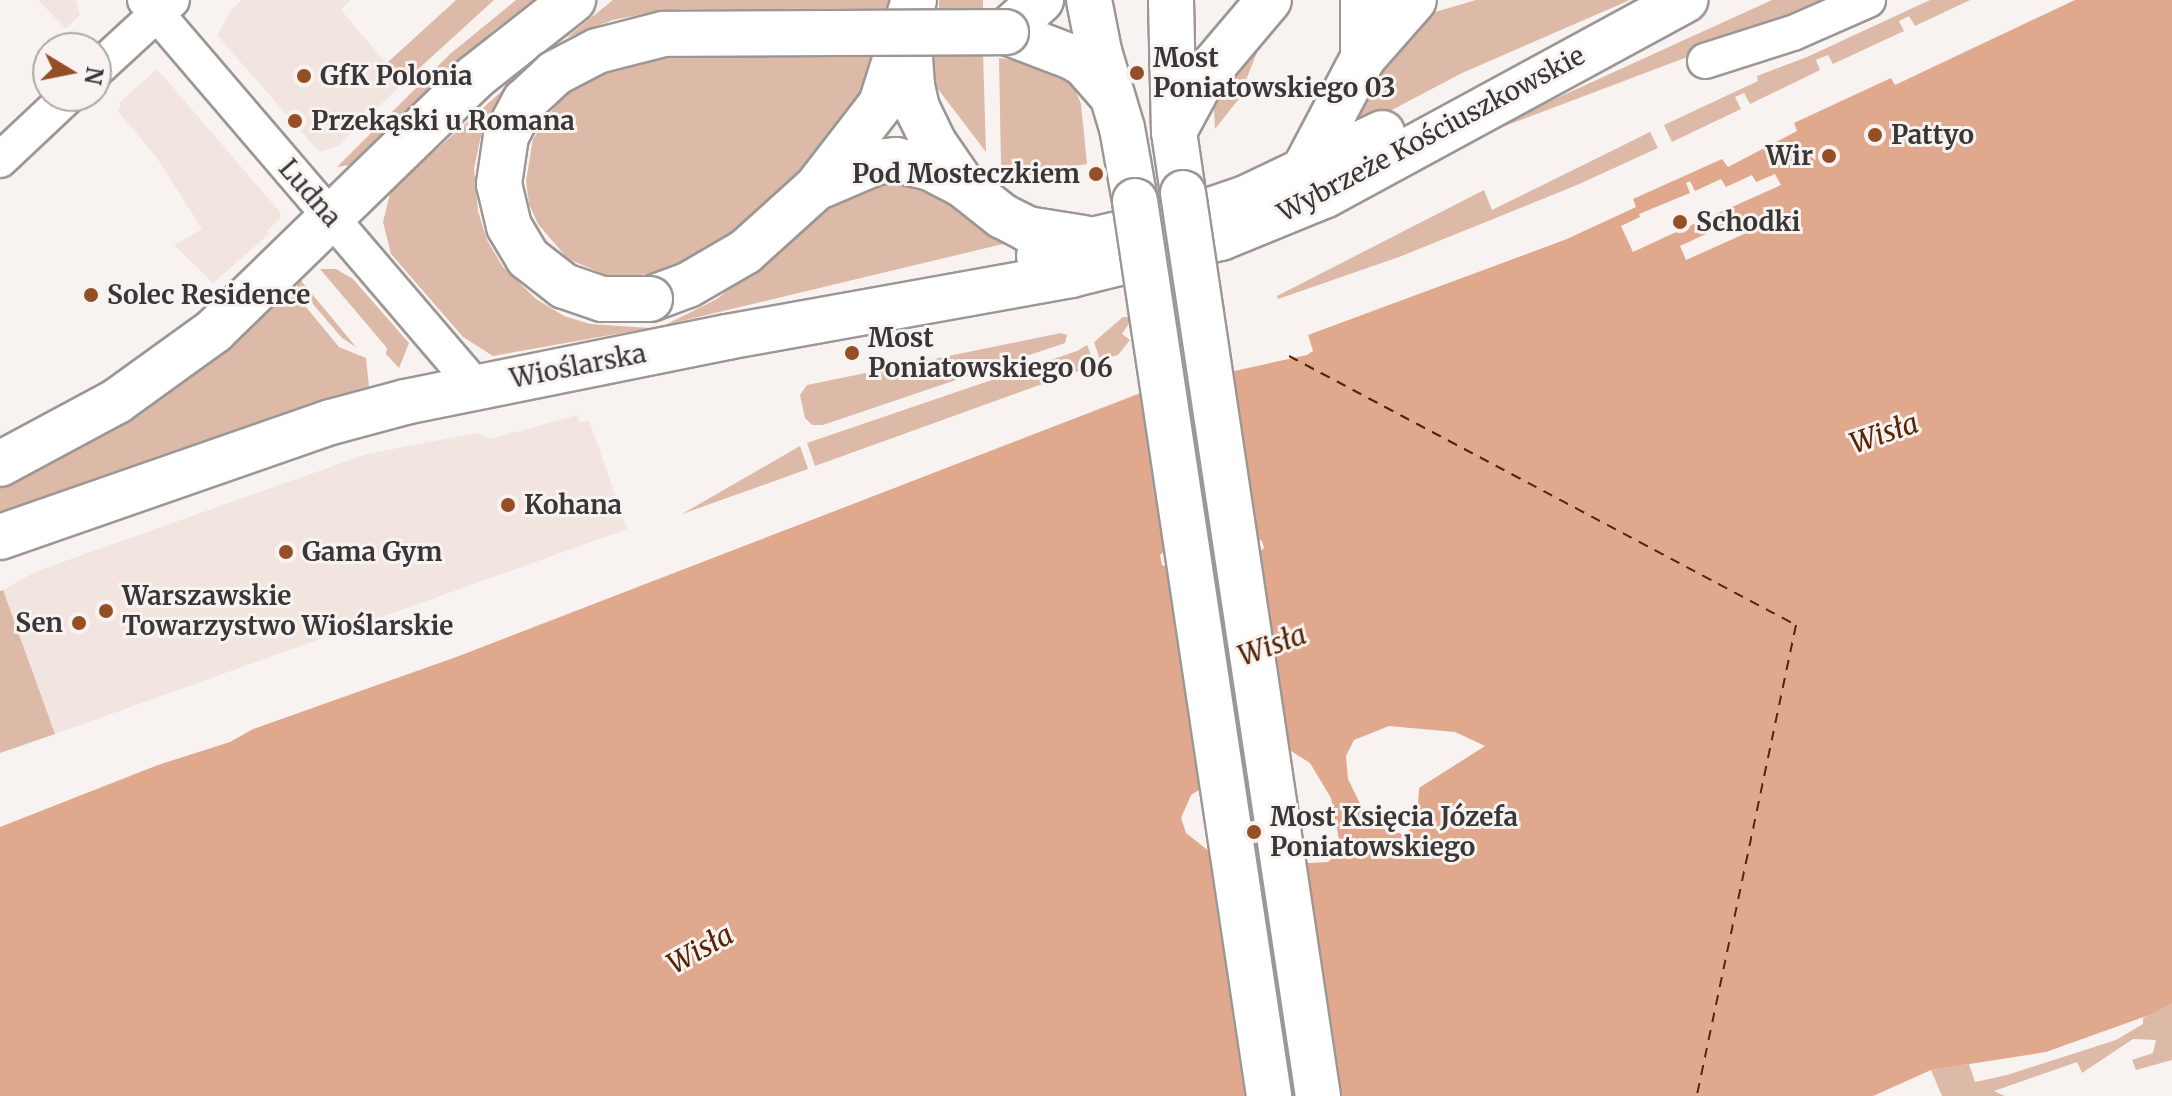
<!DOCTYPE html>
<meta charset="utf-8">
<style>
body{margin:0}
#map{position:relative;width:2172px;height:1096px;overflow:hidden;background:#f8f3f0;font-family:Merriweather,serif}
div>[style]{position:absolute}
[style*='--x']{left:calc(var(--x)*1px);top:calc(var(--y)*1px);width:calc(var(--w)*1px);rotate:calc(var(--a)*1deg)}
.built>*{inset:0;background:#f2e5e0}
.green>*{inset:0;background:#ddb9a7;transform-origin:0 0}
.water>*{inset:0;background:#e0a98d}
.pier>*{inset:0;background:#f8f3f0}
.ferry>*{height:2px;margin-top:-1px;transform-origin:0;background:repeating-linear-gradient(90deg,#572505 0 10px,transparent 0 18px)}
.roads{filter:drop-shadow(2px 0 #9c9795) drop-shadow(-2px 0 #9c9795) drop-shadow(0 2px #9c9795) drop-shadow(0 -2px #9c9795)}
.minor>*{height:34px;margin:-17px;padding:0 17px;transform-origin:17px;border-radius:17px;background:#fff}
.major>*{height:44px;margin:-22px;padding:0 22px;transform-origin:22px;border-radius:22px;background:#fff}
.bridges{filter:drop-shadow(2px 0 #9c9795) drop-shadow(-2px 0 #9c9795) drop-shadow(0 2px #9c9795) drop-shadow(0 -2px #9c9795)}
.major-bridge>*{height:44px;margin:-22px;padding:0 22px;transform-origin:22px;border-radius:22px;background:#fff}
.dots>*{width:22px;height:22px;translate:-50% -50%;box-sizing:border-box;border:4px solid #f8f3f0;border-radius:50%}
span{translate:-50% -50%;white-space:nowrap;text-align:center;line-height:1.15;-webkit-text-stroke:6px #f8f3f0;paint-order:stroke}
.poi-label{font-size:26px;color:#393736;font-weight:700}
.left{translate:0 -50%;text-align:left}
.right{translate:-100% -50%;text-align:right}
.street-label{font-size:26px;color:#393736}
.water-label{font-size:28px;color:#572505;font-style:italic}
.north{position:absolute;left:32px;top:32px;width:80px;height:80px;box-sizing:border-box;background:#f8f3f0;border:2px solid #aca8a6;border-radius:50%;rotate:100deg;font-size:22px;font-weight:700;line-height:32px;text-align:center;color:#393736}
.north::after{content:'';display:block;margin:auto;width:28px;height:36px;background:#954f27;clip-path:polygon(50% 0,100% 100%,50% 72%,0 100%)}
</style>
<div id="map">
<div class="built">
<div style="clip-path:polygon(38px 0,76px 0,80px 15px,66px 29px)"></div>
<div style="clip-path:polygon(242px 0,351px 0,341px 10px,403px 83px,338px 146px,319px 152px,217px 35px,231px 10px)"></div>
<div style="clip-path:polygon(157px 69px,280px 212px,281px 218px,267px 231px,269px 234px,213px 283px,174px 245px,202px 229px,157px 158px,117px 110px,121px 106px,119px 103px)"></div>
<div style="clip-path:polygon(577px 415px,580px 423px,589px 420px,627px 529px,55px 734px,3px 590px,37px 571px,367px 454px,476px 433px,491px 439px)"></div>
</div>
<div class="green">
<div style="clip-path:polygon(456px 0,494px 0,403px 83px,387px 63px)"></div>
<div style="clip-path:polygon(516px 0,534px 0,494px 30px,432px 86px,366px 158px,357px 164px,337px 167px,450px 54px)"></div>
<div style="clip-path:polygon(613px 0,896px 0,894px 9px,682px 9px,644px 14px,613px 20px,566px 38px)"></div>
<div style="left:939px;top:0;width:44px;height:8px"></div>
<div style="clip-path:polygon(1476px 0,1630px 0,1462px 73px,1354px 130px,1375px 76px,1418px 17px)"></div>
<div style="clip-path:polygon(1772px 0,1838px 0,1489px 132px,1493px 127px)"></div>
<div style="clip-path:polygon(1930px 0,1970px 0,1915px 26px,1909px 16px,1899px 21px,1904px 31px,1833px 64px,1828px 55px,1816px 60px,1820px 70px,1750px 104px,1744px 93px,1735px 97px,1741px 109px,1672px 142px,1664px 125px,1758px 81px,1757px 76px,1807px 57px)"></div>
<div style="clip-path:polygon(1268px 35px,1258px 50px,1238px 100px,1215px 129px,1214px 108px,1224px 82px)"></div>
<div style="clip-path:polygon(983px 54px,986px 152px,928px 76px,929px 55px)"></div>
<div style="clip-path:polygon(691px 55px,886px 55px,857px 120px,744px 224px,716px 244px,691px 259px,656px 272px,630px 277px,606px 275px,568px 259px,538px 224px,529px 204px,526px 181px,533px 139px,557px 103px,576px 87px,606px 71px,636px 62px)"></div>
<div style="clip-path:polygon(999px 58px,1035px 63px,1065px 79px,1075px 89px,1081px 104px,1087px 164px,1068px 167px,1048px 177px,1009px 173px,1001px 164px)"></div>
<div style="clip-path:polygon(503px 90px,481px 136px,474px 168px,478px 211px,487px 240px,503px 267px,536px 299px,564px 316px,590px 324px,650px 328px,493px 356px,463px 337px,391px 254px,383px 222px,391px 190px)"></div>
<div style="clip-path:polygon(1650px 132px,1658px 148px,1577px 185px,1399px 257px,1278px 299px,1277px 296px,1484px 190px,1492px 210px)"></div>
<div style="clip-path:polygon(928px 179px,1003px 244px,665px 325px,717px 299px,859px 180px)"></div>
<div style="clip-path:polygon(320px 269px,336px 269px,353px 279px,409px 343px,399px 368px,386px 354px,387px 348px)"></div>
<div style="clip-path:polygon(298px 277px,356px 347px,342px 338px,294px 282px)"></div>
<div style="clip-path:polygon(292px 290px,339px 347px,366px 358px,369px 387px,0 515px,0 484px,64px 455px,151px 405px,240px 338px)"></div>
<div style="clip-path:polygon(1123px 317px,1128px 317px,1130px 322px,1122px 334px,1130px 340px,1118px 355px,1100px 360px,1094px 342px)"></div>
<div style="clip-path:polygon(1061px 333px,1067px 335px,1065px 343px,823px 425px,812px 425px,805px 418px,800px 395px,807px 385px)"></div>
<div style="clip-path:polygon(1087px 345px,1095px 365px,815px 466px,807px 443px,1077px 351px)"></div>
<div style="clip-path:polygon(800px 446px,808px 469px,682px 514px)"></div>
<div style="clip-path:polygon(3px 590px,55px 734px,0 753px,0 591px)"></div>
<div style="clip-path:polygon(2172px 1003px,2172px 1060px,2136px 1070px,2132px 1060px,2153px 1053px,2156px 1040px,2133px 1039px,2082px 1073px,2077px 1062px,1994px 1091px,2005px 1096px,1942px 1096px,1931px 1070px,1969px 1064px,1975px 1082px,2007px 1075px,2116px 1040px,2143px 1024px,2143px 1018px)"></div>
</div>
<div class="water">
<div style="clip-path:polygon(evenodd,2075px 0,2172px 0,2172px 1003px,2152px 1014px,2046px 1052px,1931px 1070px,1873px 1096px,0 1096px,0 827px,158px 765px,230px 742px,253px 729px,459px 656px,1151px 389px,1307px 355px,1313px 351px,1308px 335px,1567px 239px,1636px 207px,1633px 199px,1722px 159px,1728px 167px,1797px 131px,1794px 123px,1891px 78px,1895px 85px,2075px 0,1254px 536px,1262px 541px,1264px 548px,1257px 554px,1170px 568px,1162px 565px,1160px 555px,1168px 548px,1254px 536px,2075px 0,1389px 726px,1455px 732px,1485px 746px,1419px 788px,1417px 823px,1404px 835px,1368px 820px,1348px 779px,1346px 756px,1354px 740px,1389px 726px,2075px 0,1291px 751px,1310px 763px,1331px 798px,1341px 850px,1328px 862px,1291px 864px,1210px 852px,1186px 833px,1181px 818px,1191px 795px,1231px 771px,1270px 755px,1291px 751px)"></div>
</div>
<div class="pier">
<div style="clip-path:polygon(1775px 174px,1781px 185px,1714px 215px,1720px 228px,1746px 216px,1753px 230px,1686px 260px,1680px 246px,1706px 234px,1700px 221px,1633px 252px,1621px 226px,1640px 217px,1639px 214px,1690px 193px,1686px 183px,1690px 181px,1695px 191px,1721px 179px,1726px 187px,1752px 175px,1756px 182px)"></div>
</div>
<div class="ferry">
<div style="--x:1289;--y:356;--w:574;--a:27.95"></div>
<div style="--x:1796;--y:625;--w:481;--a:101.9"></div>
</div>
<div class="roads">
<div class="minor">
<div style="--x:145;--y:0;--w:509;--a:49.46"></div>
<div style="--x:1705;--y:61;--w:92;--a:-17.7"></div>
<div style="--x:1793;--y:33;--w:82;--a:-23.7"></div>
<div style="--x:96;--y:70;--w:103;--a:-42.6"></div>
<div style="--x:0;--y:160;--w:93;--a:-43.3"></div>
</div>
<div class="major">
<div style="--x:1041;--y:0;--w:47;--a:137.6"></div>
<div style="--x:1006;--y:32;--w:73;--a:20.9"></div>
<div style="--x:1074;--y:58;--w:13;--a:32"></div>
<div style="--x:1085;--y:65;--w:38;--a:49"></div>
<div style="--x:1089;--y:0;--w:52;--a:78.9"></div>
<div style="--x:1099;--y:51;--w:80;--a:73.4"></div>
<div style="--x:1122;--y:128;--w:74;--a:79.9"></div>
<div style="--x:1171;--y:0;--w:132;--a:88.7"></div>
<div style="--x:1174;--y:132;--w:62;--a:81.6"></div>
<div style="--x:1363;--y:0;--w:58;--a:90"></div>
<div style="--x:909;--y:42;--w:44;--a:86.1"></div>
<div style="--x:912;--y:86;--w:23;--a:77"></div>
<div style="--x:917;--y:108;--w:39;--a:64"></div>
<div style="--x:934;--y:143;--w:51;--a:55.4"></div>
<div style="--x:963;--y:185;--w:50;--a:38.5"></div>
<div style="--x:1002;--y:216;--w:28;--a:27"></div>
<div style="--x:1027;--y:229;--w:57;--a:9.1"></div>
<div style="--x:1177;--y:126;--w:55;--a:-61.6"></div>
<div style="--x:1203;--y:78;--w:102;--a:-49.8"></div>
<div style="--x:1305;--y:168;--w:124;--a:-62.2"></div>
<div style="--x:1363;--y:58;--w:77;--a:-48.7"></div>
<div style="--x:823;--y:185;--w:59;--a:-23.1"></div>
<div style="--x:877;--y:162;--w:19;--a:-6"></div>
<div style="--x:896;--y:160;--w:35;--a:13"></div>
<div style="--x:930;--y:168;--w:37;--a:27"></div>
<div style="--x:1039;--y:256;--w:55;--a:-16.8"></div>
<div style="--x:1092;--y:240;--w:94;--a:-12.9"></div>
<div style="--x:1184;--y:219;--w:65;--a:-18.7"></div>
<div style="--x:1246;--y:198;--w:151;--a:-25.5"></div>
<div style="--x:650;--y:299;--w:40;--a:-20.2"></div>
<div style="--x:688;--y:285;--w:66;--a:-30.1"></div>
<div style="--x:745;--y:252;--w:97;--a:-42.1"></div>
<div style="--x:817;--y:187;--w:105;--a:-52.4"></div>
<div style="--x:881;--y:104;--w:109;--a:-72.4"></div>
<div style="--x:0;--y:464;--w:133;--a:-28.3"></div>
<div style="--x:117;--y:401;--w:120;--a:-35.8"></div>
<div style="--x:214;--y:331;--w:364;--a:-44.2"></div>
<div style="--x:475;--y:77;--w:125;--a:-38.2"></div>
<div style="--x:0;--y:537;--w:350;--a:-19.2"></div>
<div style="--x:331;--y:422;--w:77;--a:-15.1"></div>
<div style="--x:405;--y:402;--w:328;--a:-11.4"></div>
<div style="--x:727;--y:337;--w:350;--a:-10.2"></div>
<div style="--x:1071;--y:275;--w:154;--a:-13.9"></div>
<div style="--x:1221;--y:238;--w:113;--a:-22.3"></div>
<div style="--x:1326;--y:195;--w:409;--a:-28.5"></div>
</div>
</div>
<div class="bridges">
<div class="major-bridge">
<div style="--x:1183;--y:193;--w:913;--a:81.5"></div>
<div style="--x:1135;--y:201;--w:905;--a:81.48"></div>
<div style="--x:650;--y:299;--w:48;--a:180"></div>
<div style="--x:602;--y:299;--w:40;--a:-161.1"></div>
<div style="--x:564;--y:286;--w:46;--a:-142.1"></div>
<div style="--x:528;--y:258;--w:37;--a:-121"></div>
<div style="--x:509;--y:226;--w:43;--a:-103.4"></div>
<div style="--x:499;--y:184;--w:49;--a:-81.7"></div>
<div style="--x:506;--y:136;--w:40;--a:-62"></div>
<div style="--x:525;--y:101;--w:41;--a:-43"></div>
<div style="--x:555;--y:73;--w:47;--a:-27.6"></div>
<div style="--x:597;--y:51;--w:68;--a:-14.4"></div>
<div style="--x:663;--y:34;--w:343;--a:-0.3"></div>
</div>
</div>
<div class="dots">
<div style="left:1137px;top:73px;background:#954f27"></div>
<div style="left:304px;top:76px;background:#954f27"></div>
<div style="left:295px;top:121px;background:#954f27"></div>
<div style="left:1875px;top:135px;background:#954f27"></div>
<div style="left:1829px;top:156px;background:#954f27"></div>
<div style="left:1096px;top:174px;background:#954f27"></div>
<div style="left:1680px;top:222px;background:#954f27"></div>
<div style="left:91px;top:295px;background:#954f27"></div>
<div style="left:852px;top:353px;background:#954f27"></div>
<div style="left:508px;top:505px;background:#954f27"></div>
<div style="left:286px;top:552px;background:#954f27"></div>
<div style="left:106px;top:611px;background:#954f27"></div>
<div style="left:79px;top:623px;background:#954f27"></div>
<div style="left:1254px;top:832px;background:#954f27"></div>
</div>
<div class="poi-label">
<span class="left" style="left:1153px;top:73px">Most<br>Poniatowskiego 03</span>
<span class="left" style="left:320px;top:76px">GfK Polonia</span>
<span class="left" style="left:311px;top:121px">Przekąski u Romana</span>
<span class="left" style="left:1891px;top:135px">Pattyo</span>
<span class="right" style="left:1813px;top:156px">Wir</span>
<span class="right" style="left:1080px;top:174px">Pod Mosteczkiem</span>
<span class="left" style="left:1696px;top:222px">Schodki</span>
<span class="left" style="left:107px;top:295px">Solec Residence</span>
<span class="left" style="left:868px;top:353px">Most<br>Poniatowskiego 06</span>
<span class="left" style="left:524px;top:505px">Kohana</span>
<span class="left" style="left:302px;top:552px">Gama Gym</span>
<span class="left" style="left:122px;top:611px">Warszawskie<br>Towarzystwo Wioślarskie</span>
<span class="right" style="left:63px;top:623px">Sen</span>
<span class="left" style="left:1270px;top:832px">Most Księcia Józefa<br>Poniatowskiego</span>
</div>
<div class="street-label">
<span style="left:1431px;top:134px;rotate:-28deg">Wybrzeże Kościuszkowskie</span>
<span style="left:310px;top:193px;rotate:49deg">Ludna</span>
<span style="left:578px;top:366px;rotate:-11deg">Wioślarska</span>
</div>
<div class="water-label">
<span style="left:1884px;top:433px;rotate:-19deg">Wisła</span>
<span style="left:1272px;top:645px;rotate:-20deg">Wisła</span>
<span style="left:700px;top:949px;rotate:-29deg">Wisła</span>
</div>
<div class="north">N</div>
</div>
